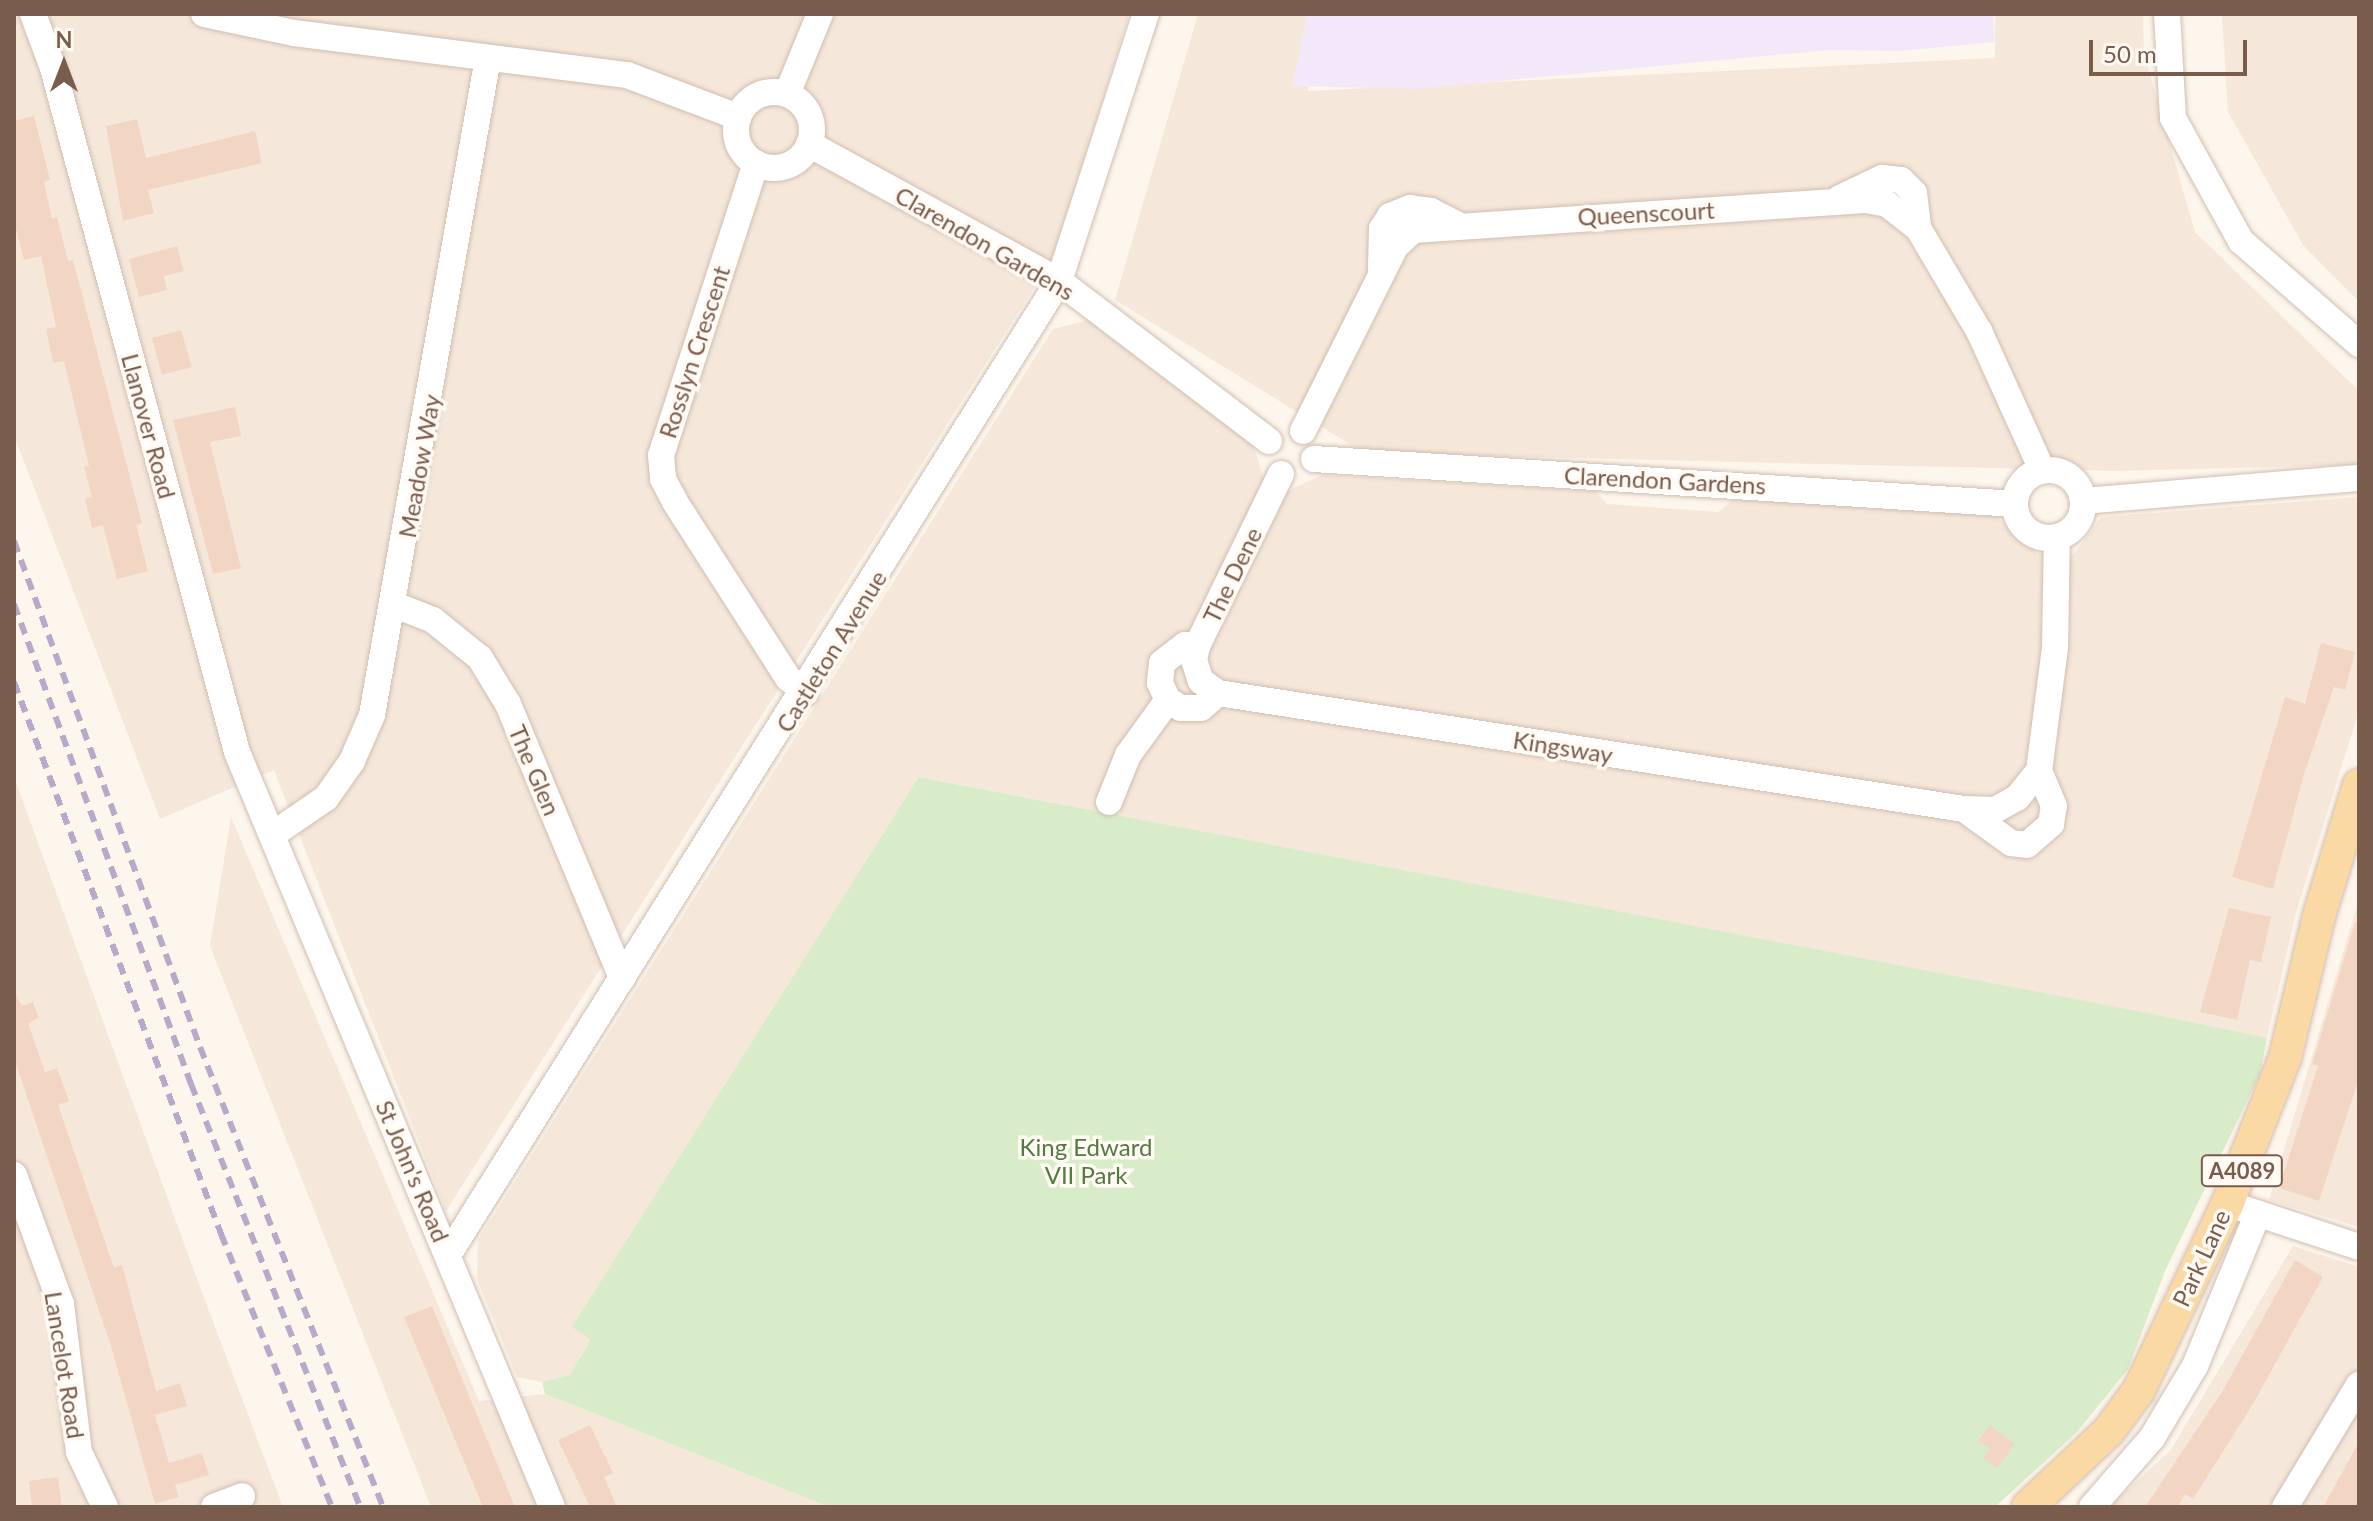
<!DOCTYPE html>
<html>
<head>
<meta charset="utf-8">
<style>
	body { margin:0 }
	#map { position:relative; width:2373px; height:1521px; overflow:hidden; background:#fdf6ec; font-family:Lato,sans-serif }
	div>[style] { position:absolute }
	.residential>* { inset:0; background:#f5e8da }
	.education>* { inset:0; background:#f3e8fa }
	.green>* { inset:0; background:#d8ecc9 }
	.building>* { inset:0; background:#f3d5c3 }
	.roads { filter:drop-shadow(0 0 2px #d1beb0) drop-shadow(0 0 2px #d1beb0) }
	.minor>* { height:26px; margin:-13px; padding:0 13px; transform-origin:13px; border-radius:13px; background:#fff }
	.minor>.ring { margin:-13px; padding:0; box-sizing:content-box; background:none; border:26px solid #fff; border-radius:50% }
	.major>* { height:32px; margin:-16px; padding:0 16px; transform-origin:16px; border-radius:16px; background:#fbd9a5 }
	.rail>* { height:6px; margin-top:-3px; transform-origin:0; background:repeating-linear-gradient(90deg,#b9a8c9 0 12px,transparent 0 20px) }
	span { translate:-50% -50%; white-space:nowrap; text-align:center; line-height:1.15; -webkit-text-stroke:7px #fffaf3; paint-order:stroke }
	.shield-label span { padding:2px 6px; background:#fffaf3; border:2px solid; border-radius:6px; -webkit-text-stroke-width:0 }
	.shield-label { font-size:22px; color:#7a5c4d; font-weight:700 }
	.street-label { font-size:24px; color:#7a5c4d }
	.park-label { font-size:24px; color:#537a41 }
	.frame { position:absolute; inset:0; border:16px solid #7a5c4d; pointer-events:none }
	.north { position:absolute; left:24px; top:24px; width:80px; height:80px; -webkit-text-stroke:6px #fffaf3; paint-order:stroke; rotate:0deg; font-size:22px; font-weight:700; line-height:32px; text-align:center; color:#7a5c4d }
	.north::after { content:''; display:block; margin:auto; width:28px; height:36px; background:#7a5c4d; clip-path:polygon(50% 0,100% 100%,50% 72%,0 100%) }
	.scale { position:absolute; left:2089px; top:40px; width:158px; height:36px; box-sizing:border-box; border:4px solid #7a5c4d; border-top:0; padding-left:10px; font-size:24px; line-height:28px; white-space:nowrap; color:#7a5c4d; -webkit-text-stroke:6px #fffaf3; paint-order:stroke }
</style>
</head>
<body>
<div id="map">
	<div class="residential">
		<i style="clip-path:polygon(14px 14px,1129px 14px,1055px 255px,446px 1211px,274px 770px,160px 819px,14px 435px)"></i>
		<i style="clip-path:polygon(1198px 14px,1324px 14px,1308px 91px,1995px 58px,1995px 14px,2143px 14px,2144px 53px,2195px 232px,2359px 391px,2359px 465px,2115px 471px,1364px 453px,1115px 300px)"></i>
		<i style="clip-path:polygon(2222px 14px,2359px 14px,2359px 302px,2303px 245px,2228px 112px)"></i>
		<i style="clip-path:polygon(1089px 320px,1253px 444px,1263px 476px,1289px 490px,1322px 475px,1595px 491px,1607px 504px,1718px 512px,1734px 499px,1995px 515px,2038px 554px,2073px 555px,2101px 517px,2359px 497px,2359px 711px,2297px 909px,2267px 1038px,920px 777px,573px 1327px,592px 1339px,570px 1376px,542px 1382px,517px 1377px,477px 1279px,478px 1240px,1053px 329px)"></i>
		<i style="clip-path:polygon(14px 777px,200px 1287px,283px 1507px,14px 1507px)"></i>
		<i style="clip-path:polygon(231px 817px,479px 1401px,545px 1394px,830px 1507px,431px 1507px,210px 946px)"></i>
		<i style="clip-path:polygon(2359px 899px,2359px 1227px,2269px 1200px)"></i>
		<i style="clip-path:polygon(2293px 1246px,2359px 1267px,2359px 1507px,2108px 1507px,2170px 1451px)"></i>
	</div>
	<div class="education">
		<i style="clip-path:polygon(1308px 14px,1993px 14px,1995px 42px,1899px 51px,1829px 50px,1415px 89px,1292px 86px)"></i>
	</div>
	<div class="green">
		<i style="clip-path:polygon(919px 777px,2142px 1012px,2267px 1038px,2260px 1074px,2165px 1271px,2128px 1369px,2077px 1432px,1995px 1507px,830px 1507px,545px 1394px,542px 1382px,570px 1375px,591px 1340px,572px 1327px)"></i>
	</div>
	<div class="building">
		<i style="clip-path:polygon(34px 116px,50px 180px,44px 182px,52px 219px,57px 217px,68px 261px,73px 260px,142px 523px,136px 525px,148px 571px,117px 579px,103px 525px,92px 528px,85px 499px,92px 497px,84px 467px,89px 466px,64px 361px,53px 363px,46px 329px,56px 327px,41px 256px,24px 260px,14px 221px,14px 121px)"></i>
		<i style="clip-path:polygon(137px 119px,146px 158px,255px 131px,262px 163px,148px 190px,154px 213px,123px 221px,106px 126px)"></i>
		<i style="clip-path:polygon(177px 246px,184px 271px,164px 276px,167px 290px,139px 297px,129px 259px)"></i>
		<i style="clip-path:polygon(181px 330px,192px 367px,162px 375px,152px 338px)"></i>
		<i style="clip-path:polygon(235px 407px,241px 436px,210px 442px,241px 568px,213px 574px,173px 420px)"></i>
		<i style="clip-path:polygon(2321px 643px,2355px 652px,2345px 690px,2334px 687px,2304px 774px,2273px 889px,2232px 877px,2285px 697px,2305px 704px)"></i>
		<i style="clip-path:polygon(2229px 908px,2271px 917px,2261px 962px,2250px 960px,2237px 1020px,2200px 1012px)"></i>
		<i style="clip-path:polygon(2355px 922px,2359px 923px,2359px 1078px,2319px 1201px,2279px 1188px,2318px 1066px,2312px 1064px)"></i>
		<i style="clip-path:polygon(14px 991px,22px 1006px,33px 1002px,39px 1018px,28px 1023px,45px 1072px,57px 1068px,69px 1101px,58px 1105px,114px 1268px,122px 1265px,156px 1391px,180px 1383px,187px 1406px,155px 1415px,169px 1463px,202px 1453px,209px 1475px,175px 1485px,179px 1497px,155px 1504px,111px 1346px,14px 1058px)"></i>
		<i style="clip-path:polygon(2295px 1260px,2323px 1277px,2253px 1404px,2193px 1499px,2185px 1494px,2178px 1507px,2145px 1507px,2222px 1392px)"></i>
		<i style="clip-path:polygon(432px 1306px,474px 1408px,515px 1507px,483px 1507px,438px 1399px,404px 1317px)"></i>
		<i style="clip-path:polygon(590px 1425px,613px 1473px,604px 1477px,617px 1507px,590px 1507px,558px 1440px)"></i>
		<i style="clip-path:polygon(1990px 1425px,2015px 1444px,1997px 1468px,1983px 1458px,1990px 1449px,1978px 1441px)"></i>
		<i style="clip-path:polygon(2359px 1442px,2359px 1507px,2323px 1507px)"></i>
		<i style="clip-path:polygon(58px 1477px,62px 1507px,32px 1507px,29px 1481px)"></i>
	</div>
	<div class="roads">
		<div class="minor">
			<i style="left:33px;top:14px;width:58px;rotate:69.7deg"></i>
			<i style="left:53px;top:68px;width:708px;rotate:74.94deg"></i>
			<i style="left:237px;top:752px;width:818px;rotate:67.35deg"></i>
			<i style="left:204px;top:14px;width:92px;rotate:11.9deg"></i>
			<i style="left:294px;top:33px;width:336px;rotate:7.2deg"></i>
			<i style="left:627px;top:75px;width:119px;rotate:20.7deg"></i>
			<i style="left:2167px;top:14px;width:104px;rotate:86.7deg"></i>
			<i style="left:2173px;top:118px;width:141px;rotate:61.1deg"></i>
			<i style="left:2241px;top:241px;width:157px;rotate:41.1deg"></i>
			<i class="ring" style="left:736px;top:92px;width:50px;height:50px"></i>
			<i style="left:787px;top:94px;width:87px;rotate:-67.6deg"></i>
			<i style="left:809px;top:144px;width:285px;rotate:28.7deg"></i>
			<i style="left:1059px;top:281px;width:264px;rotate:37.3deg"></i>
			<i style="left:756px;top:163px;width:307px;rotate:108deg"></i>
			<i style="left:661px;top:455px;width:24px;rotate:85deg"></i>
			<i style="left:663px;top:479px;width:26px;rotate:62deg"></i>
			<i style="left:675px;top:502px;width:209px;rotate:57.3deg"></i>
			<i style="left:788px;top:678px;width:23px;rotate:41deg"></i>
			<i style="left:1840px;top:198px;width:47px;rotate:-25.5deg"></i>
			<i style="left:1882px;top:178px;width:19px;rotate:6deg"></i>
			<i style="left:1901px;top:180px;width:18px;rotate:45deg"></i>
			<i style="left:1914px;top:193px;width:35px;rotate:83deg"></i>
			<i style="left:1381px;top:269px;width:40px;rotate:-88.6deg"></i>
			<i style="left:1382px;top:229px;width:15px;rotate:-58deg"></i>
			<i style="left:1390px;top:216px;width:22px;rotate:-22deg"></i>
			<i style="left:1410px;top:208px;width:21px;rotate:8deg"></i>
			<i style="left:1431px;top:211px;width:27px;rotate:27deg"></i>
			<i style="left:1303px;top:431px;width:206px;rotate:-63.4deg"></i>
			<i style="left:1395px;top:247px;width:25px;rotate:-43deg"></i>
			<i style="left:1413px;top:230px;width:453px;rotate:-3.8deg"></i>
			<i style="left:1865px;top:200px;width:22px;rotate:10deg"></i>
			<i style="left:1887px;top:204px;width:39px;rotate:38deg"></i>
			<i style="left:1918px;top:228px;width:120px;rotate:59.4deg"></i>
			<i style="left:1979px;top:331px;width:153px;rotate:65.6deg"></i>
			<i style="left:1314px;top:459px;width:702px;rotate:3.67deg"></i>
			<i class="ring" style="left:2015px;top:470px;width:42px;height:42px"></i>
			<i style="left:1281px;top:474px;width:191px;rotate:116deg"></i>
			<i style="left:1197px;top:646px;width:14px;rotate:102deg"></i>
			<i style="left:1194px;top:660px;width:22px;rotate:72deg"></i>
			<i style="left:1201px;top:681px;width:21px;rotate:35deg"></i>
			<i style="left:1218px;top:693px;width:755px;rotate:8.84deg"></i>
			<i style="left:1964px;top:809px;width:58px;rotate:35.9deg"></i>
			<i style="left:2011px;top:843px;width:16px;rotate:7deg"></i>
			<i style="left:2027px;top:845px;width:32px;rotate:-41deg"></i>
			<i style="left:2051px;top:824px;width:18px;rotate:-81deg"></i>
			<i style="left:2054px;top:806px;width:38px;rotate:-113deg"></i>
			<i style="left:2039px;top:771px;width:124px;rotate:-82.6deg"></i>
			<i style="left:2055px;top:648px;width:111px;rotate:-89deg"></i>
			<i style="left:2083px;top:501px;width:277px;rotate:-4.8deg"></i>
			<i style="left:395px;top:605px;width:41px;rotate:21.5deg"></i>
			<i style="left:433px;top:620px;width:60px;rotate:39deg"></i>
			<i style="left:480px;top:658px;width:54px;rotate:58.7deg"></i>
			<i style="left:508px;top:704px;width:297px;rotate:67.4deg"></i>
			<i style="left:1197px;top:646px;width:12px;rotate:-175deg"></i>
			<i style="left:1185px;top:645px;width:29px;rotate:142deg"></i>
			<i style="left:1162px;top:663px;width:20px;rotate:96deg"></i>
			<i style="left:1160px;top:683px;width:19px;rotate:65deg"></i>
			<i style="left:1168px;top:700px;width:15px;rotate:32deg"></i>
			<i style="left:1181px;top:708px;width:20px"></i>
			<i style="left:1201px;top:708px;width:23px;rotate:-41deg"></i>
			<i style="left:1109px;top:802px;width:51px;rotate:-68deg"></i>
			<i style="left:1128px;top:755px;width:68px;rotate:-54deg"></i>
			<i style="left:1964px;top:809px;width:31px;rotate:2deg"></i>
			<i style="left:1995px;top:810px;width:25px;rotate:-29deg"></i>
			<i style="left:2017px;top:798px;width:35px;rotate:-51deg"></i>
			<i style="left:272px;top:835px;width:65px;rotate:-34.4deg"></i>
			<i style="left:326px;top:798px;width:45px;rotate:-54.9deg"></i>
			<i style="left:352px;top:761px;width:50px;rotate:-66.5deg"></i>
			<i style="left:372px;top:715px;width:667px;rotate:-79.99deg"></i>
			<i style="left:14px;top:1175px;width:137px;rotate:70deg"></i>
			<i style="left:61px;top:1304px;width:149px;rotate:83.1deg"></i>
			<i style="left:79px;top:1452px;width:61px;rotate:64.7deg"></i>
			<i style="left:2241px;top:1208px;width:124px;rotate:18.3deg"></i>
			<i style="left:448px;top:1255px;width:1150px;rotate:-57.9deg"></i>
			<i style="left:1059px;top:281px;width:281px;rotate:-72deg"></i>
			<i style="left:214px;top:1507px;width:30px;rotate:-21deg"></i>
			<i style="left:2092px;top:1507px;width:91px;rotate:-49deg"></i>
			<i style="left:2152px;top:1438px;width:84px;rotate:-59.2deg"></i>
			<i style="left:2195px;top:1366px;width:165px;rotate:-67.6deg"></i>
			<i style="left:2285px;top:1507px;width:143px;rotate:-58.8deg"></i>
		</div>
		<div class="major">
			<i style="left:2028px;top:1507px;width:110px;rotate:-43.2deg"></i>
			<i style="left:2108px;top:1432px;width:52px;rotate:-53.6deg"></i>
			<i style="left:2139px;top:1390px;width:205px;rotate:-64.6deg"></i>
			<i style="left:2227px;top:1205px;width:158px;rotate:-68.5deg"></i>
			<i style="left:2285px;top:1058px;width:146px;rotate:-76.5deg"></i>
			<i style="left:2319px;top:916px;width:137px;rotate:-73deg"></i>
		</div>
	</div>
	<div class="rail">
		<i style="left:14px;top:541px;width:539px;rotate:69.82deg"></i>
		<i style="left:200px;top:1047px;width:495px;rotate:68.3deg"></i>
		<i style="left:14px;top:604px;width:512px;rotate:69.76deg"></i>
		<i style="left:191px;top:1084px;width:456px;rotate:68.2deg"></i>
		<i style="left:14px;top:682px;width:590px;rotate:69.44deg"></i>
		<i style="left:221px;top:1234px;width:295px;rotate:67.9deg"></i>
	</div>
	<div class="shield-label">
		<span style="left:2242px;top:1171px">A4089</span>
	</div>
	<div class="street-label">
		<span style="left:1646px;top:213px;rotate:-3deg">Queenscourt</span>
		<span style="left:985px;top:243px;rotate:30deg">Clarendon Gardens</span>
		<span style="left:694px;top:352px;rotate:-72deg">Rosslyn Crescent</span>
		<span style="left:149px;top:426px;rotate:75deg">Llanover Road</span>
		<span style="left:419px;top:466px;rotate:-80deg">Meadow Way</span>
		<span style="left:1665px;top:480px;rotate:3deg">Clarendon Gardens</span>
		<span style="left:1232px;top:575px;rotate:-64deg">The Dene</span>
		<span style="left:831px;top:651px;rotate:-58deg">Castleton Avenue</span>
		<span style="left:1563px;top:747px;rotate:9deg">Kingsway</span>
		<span style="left:535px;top:770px;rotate:67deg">The Glen</span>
		<span style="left:413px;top:1171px;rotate:67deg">St John's Road</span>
		<span style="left:2201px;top:1258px;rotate:-65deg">Park Lane</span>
		<span style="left:65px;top:1365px;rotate:81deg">Lancelot Road</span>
	</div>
	<div class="park-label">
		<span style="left:1086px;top:1161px">King Edward<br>VII Park</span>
	</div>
	<div class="frame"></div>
	<div class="north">N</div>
	<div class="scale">50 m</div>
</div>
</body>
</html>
